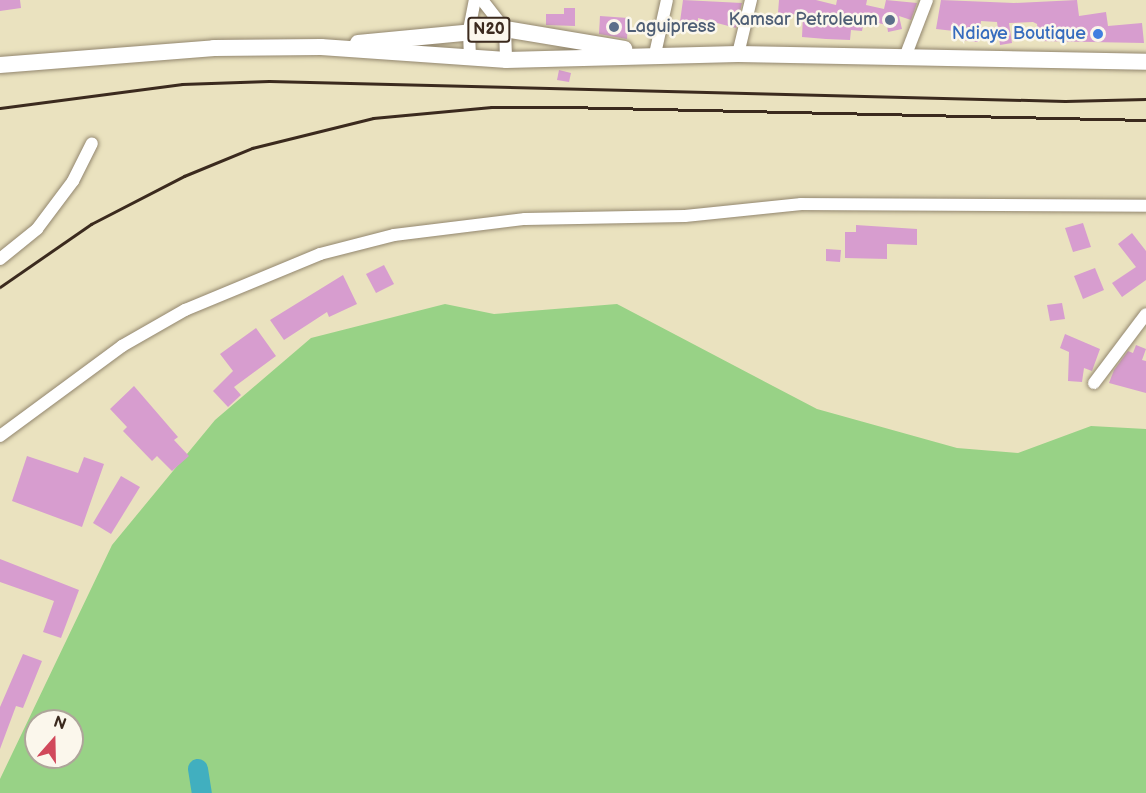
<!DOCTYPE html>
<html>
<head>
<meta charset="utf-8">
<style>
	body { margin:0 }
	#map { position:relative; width:1146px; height:793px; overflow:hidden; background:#eae2bf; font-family:"Balsamiq Sans",sans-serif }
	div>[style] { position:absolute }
	.green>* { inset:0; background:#98d286 }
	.river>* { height:20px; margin:-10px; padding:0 10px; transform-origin:10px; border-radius:10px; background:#41afbf }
	.building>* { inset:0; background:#d79dcf }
	.roads { filter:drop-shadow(0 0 2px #92866e) drop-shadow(0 0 2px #92866e) }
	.minor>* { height:12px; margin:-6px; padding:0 6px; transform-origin:6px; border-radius:6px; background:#fff }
	.major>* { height:16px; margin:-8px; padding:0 8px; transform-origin:8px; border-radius:8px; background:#fff }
	.rail>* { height:3px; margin:-1.5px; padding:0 1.5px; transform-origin:1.5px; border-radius:1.5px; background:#3b2a1e }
	.dots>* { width:16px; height:16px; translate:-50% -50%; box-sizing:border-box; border:3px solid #fbf7ec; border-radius:50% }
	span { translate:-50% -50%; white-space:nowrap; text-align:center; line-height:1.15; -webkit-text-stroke:5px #fbf7ec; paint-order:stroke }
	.shield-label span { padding:2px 4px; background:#fbf7ec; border:2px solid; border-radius:4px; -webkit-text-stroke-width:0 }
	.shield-label { font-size:16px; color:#3b2a1e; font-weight:700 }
	.service-label { font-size:18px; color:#4e5e75 }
	.right { translate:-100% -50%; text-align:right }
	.left { translate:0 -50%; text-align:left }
	.shop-label { font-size:18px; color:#366cbe }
	.north { position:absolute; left:24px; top:709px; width:60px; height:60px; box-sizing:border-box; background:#fbf7ec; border:2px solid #aea59a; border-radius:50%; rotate:20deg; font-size:16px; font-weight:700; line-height:24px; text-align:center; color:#3b2a1e }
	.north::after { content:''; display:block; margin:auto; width:21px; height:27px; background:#d1495b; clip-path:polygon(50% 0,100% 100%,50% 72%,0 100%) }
</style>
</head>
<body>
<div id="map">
	<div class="green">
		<i style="clip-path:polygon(evenodd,445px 304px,494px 314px,617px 304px,817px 409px,957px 448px,1018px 453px,1091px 426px,1146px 429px,1146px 793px,0 793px,0 779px,112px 545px,215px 420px,311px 338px,445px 304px,36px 721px,72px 721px,72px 757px,36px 757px,36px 721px)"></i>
	</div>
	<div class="river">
		<i style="left:198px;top:769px;width:24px;rotate:81deg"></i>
	</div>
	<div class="building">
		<i style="clip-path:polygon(0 0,20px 0,21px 8px,0 11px)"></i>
		<i style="clip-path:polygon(683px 0,742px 3px,736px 28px,698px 18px,698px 30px,679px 29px)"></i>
		<i style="clip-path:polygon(779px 0,816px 0,836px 5px,837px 0,867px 0,866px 5px,884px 9px,886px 0,917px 3px,911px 20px,899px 16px,902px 29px,888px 32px,887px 25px,864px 20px,862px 31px,851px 30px,850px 40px,826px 39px,802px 37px,803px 15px,778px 13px)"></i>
		<i style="clip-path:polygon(941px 0,1014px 3px,1077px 0,1079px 16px,1106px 12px,1108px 26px,1142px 23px,1144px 43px,1039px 41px,1037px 24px,1033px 22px,1009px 23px,1012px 43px,1000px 45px,997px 22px,981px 21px,978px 42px,962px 40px,963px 32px,936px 29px)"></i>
		<i style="clip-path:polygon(564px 8px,575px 8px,575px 26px,546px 25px,546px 14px,564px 14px)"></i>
		<i style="clip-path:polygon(600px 16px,628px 18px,627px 39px,599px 34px)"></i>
		<i style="clip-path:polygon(559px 70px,571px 73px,569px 82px,557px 80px)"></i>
		<i style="clip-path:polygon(1083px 223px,1091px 247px,1073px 252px,1065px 228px)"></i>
		<i style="clip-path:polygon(856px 225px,917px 229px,917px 245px,887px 244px,887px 259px,845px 258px,845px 232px,856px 232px)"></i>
		<i style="clip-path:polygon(1132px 233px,1146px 251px,1146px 280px,1122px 297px,1112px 283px,1136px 267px,1118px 244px)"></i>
		<i style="clip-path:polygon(826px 249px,841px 250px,840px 262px,826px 261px)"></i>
		<i style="clip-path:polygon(384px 265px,394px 284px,376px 293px,366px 274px)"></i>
		<i style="clip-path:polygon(1095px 268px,1104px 290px,1083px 299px,1074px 276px)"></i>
		<i style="clip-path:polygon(343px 275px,357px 304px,329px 317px,327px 312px,284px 340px,270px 320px)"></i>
		<i style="clip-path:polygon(1062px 303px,1065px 319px,1050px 321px,1047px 305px)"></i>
		<i style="clip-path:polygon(256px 328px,276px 356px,234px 387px,241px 395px,228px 407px,213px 391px,233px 371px,220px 354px)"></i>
		<i style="clip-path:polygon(1065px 334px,1100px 349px,1092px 371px,1084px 368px,1082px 382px,1068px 381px,1069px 352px,1060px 348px)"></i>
		<i style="clip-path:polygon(1136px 345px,1146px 349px,1142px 360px,1146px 361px,1146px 393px,1109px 383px,1114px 370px,1128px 351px,1133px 353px)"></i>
		<i style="clip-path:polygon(134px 386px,178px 437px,174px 440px,189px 456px,172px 471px,157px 456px,152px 461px,123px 431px,127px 427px,110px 409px)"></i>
		<i style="clip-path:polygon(27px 456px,78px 473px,84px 457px,104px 464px,82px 527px,12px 501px)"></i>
		<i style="clip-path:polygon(121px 476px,140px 487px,111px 534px,93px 523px)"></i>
		<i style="clip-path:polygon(0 559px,79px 590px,61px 638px,43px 632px,54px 601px,0 582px)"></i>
		<i style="clip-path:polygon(23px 654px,42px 661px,23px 708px,16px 706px,0 749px,0 707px)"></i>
	</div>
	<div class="roads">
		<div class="minor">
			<i style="left:482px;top:0;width:37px;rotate:52deg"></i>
			<i style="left:505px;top:29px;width:31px;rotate:88deg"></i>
			<i style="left:655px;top:54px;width:55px;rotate:-77.5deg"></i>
			<i style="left:738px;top:54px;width:56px;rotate:-76.5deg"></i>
			<i style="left:905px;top:57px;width:61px;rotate:-68.9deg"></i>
			<i style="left:470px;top:59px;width:29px;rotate:-92deg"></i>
			<i style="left:469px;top:30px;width:31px;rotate:-79deg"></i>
			<i style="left:0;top:259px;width:48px;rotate:-39deg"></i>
			<i style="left:37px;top:229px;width:60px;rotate:-53.1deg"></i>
			<i style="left:73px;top:181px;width:42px;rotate:-63.4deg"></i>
			<i style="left:1094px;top:383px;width:86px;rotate:-53deg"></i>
			<i style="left:0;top:436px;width:152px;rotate:-36.4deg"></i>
			<i style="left:122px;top:346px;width:73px;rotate:-29.7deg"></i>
			<i style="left:185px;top:310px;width:146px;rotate:-22.5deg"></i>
			<i style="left:320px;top:254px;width:76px;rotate:-14.4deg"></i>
			<i style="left:394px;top:235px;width:132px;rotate:-7deg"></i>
			<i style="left:525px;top:219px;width:160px;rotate:-1.1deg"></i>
			<i style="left:685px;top:216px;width:117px;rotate:-5.9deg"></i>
			<i style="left:801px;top:204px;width:345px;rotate:0.3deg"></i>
		</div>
		<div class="major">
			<i style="left:358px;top:43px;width:148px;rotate:-5.4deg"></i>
			<i style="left:505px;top:29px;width:121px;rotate:9.5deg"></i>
			<i style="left:0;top:65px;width:215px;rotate:-4.5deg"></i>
			<i style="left:214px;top:48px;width:107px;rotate:-0.5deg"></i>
			<i style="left:321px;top:47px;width:185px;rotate:4deg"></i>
			<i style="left:506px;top:60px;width:232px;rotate:-1.5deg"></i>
			<i style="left:738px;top:54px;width:408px;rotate:1.1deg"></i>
		</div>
	</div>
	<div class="rail">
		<i style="left:0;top:108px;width:184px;rotate:-7.5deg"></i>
		<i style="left:182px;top:84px;width:87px;rotate:-2deg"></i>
		<i style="left:269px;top:81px;width:796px;rotate:1.44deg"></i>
		<i style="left:1065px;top:101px;width:81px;rotate:-1.4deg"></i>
		<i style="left:0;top:287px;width:111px;rotate:-34.7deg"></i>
		<i style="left:91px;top:224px;width:105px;rotate:-27.3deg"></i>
		<i style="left:184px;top:176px;width:74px;rotate:-22.4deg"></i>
		<i style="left:252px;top:148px;width:125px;rotate:-13.9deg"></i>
		<i style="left:373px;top:118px;width:119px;rotate:-5.3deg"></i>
		<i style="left:491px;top:107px;width:74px"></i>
		<i style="left:565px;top:107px;width:581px;rotate:1.28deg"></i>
	</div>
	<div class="dots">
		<i style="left:890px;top:20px;background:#5c6f8a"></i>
		<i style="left:614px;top:27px;background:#5c6f8a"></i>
		<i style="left:1098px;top:34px;background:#3f7fe0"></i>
	</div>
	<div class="shield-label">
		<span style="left:489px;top:30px">N20</span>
	</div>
	<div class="service-label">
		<span class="right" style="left:878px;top:20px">Kamsar Petroleum</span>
		<span class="left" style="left:626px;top:27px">Laguipress</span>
	</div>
	<div class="shop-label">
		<span class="right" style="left:1086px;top:34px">Ndiaye Boutique</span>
	</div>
	<div class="north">N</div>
</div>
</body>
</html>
